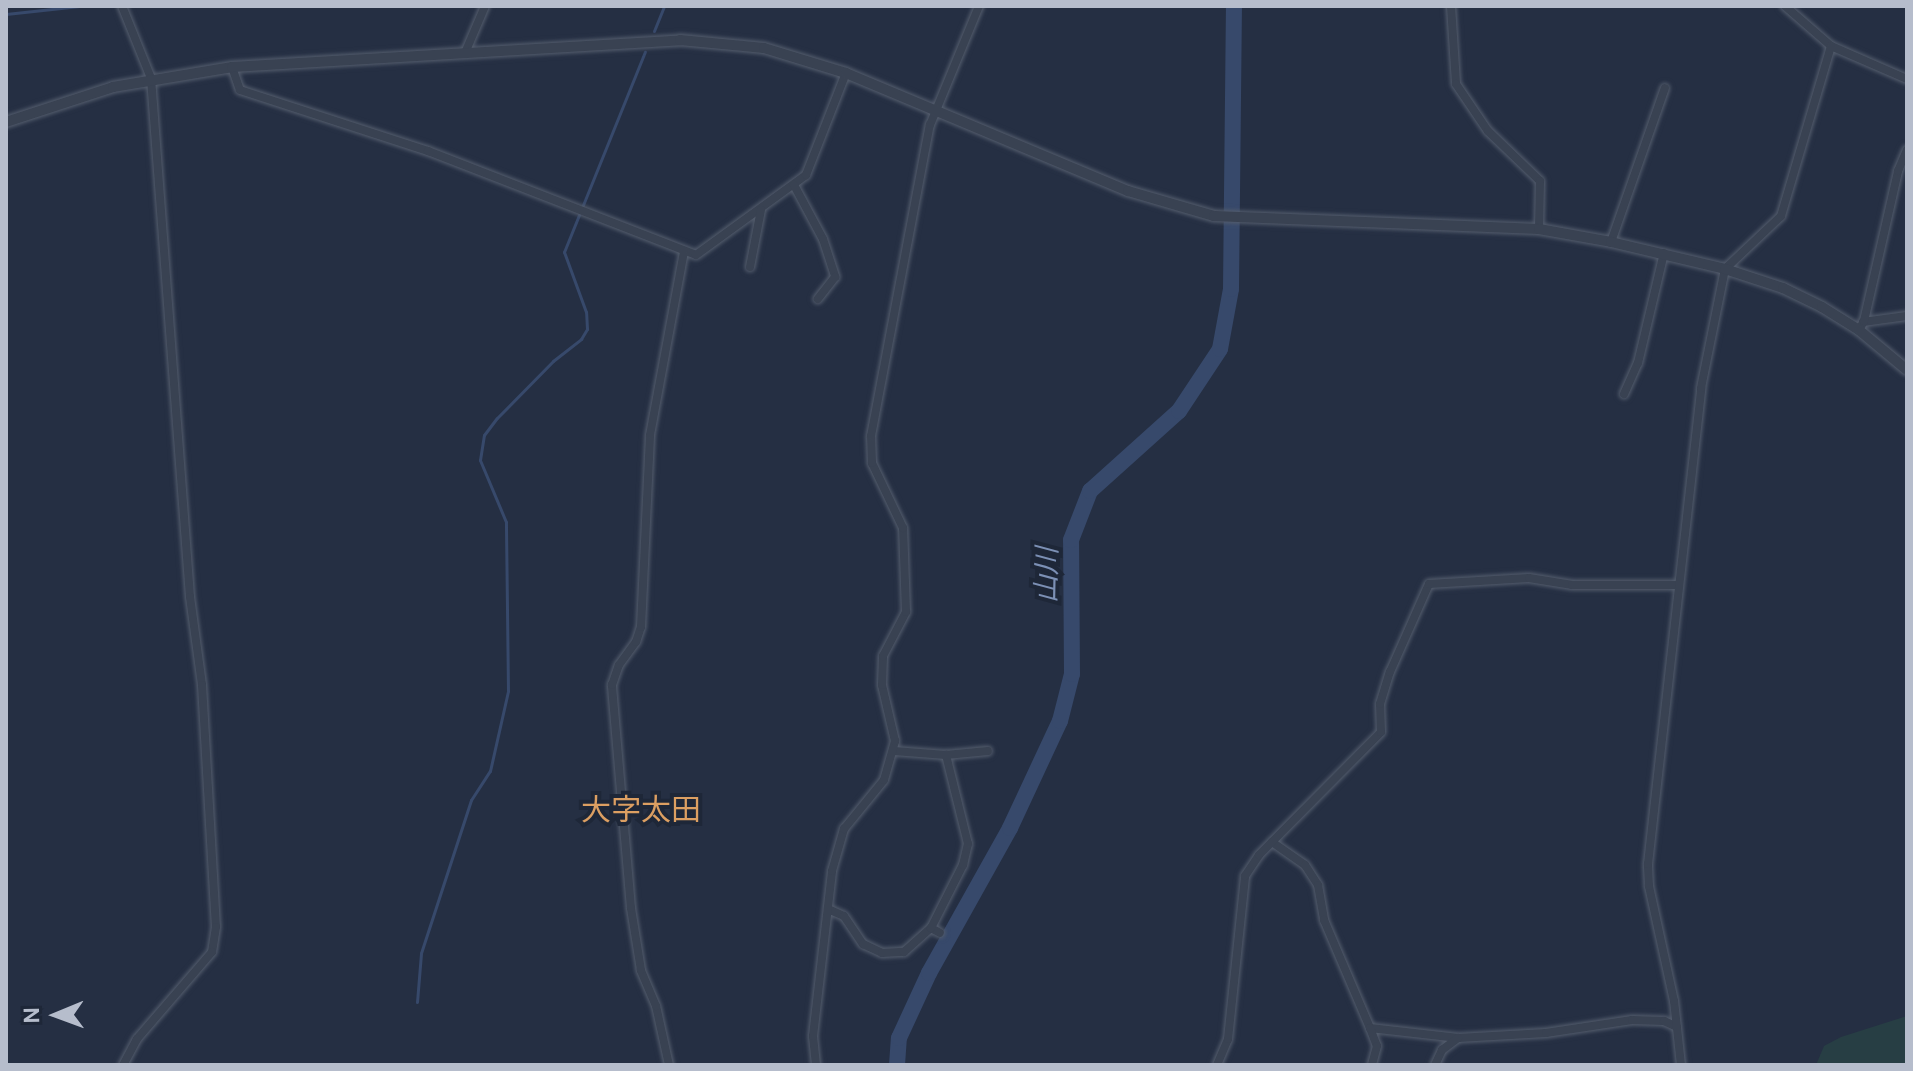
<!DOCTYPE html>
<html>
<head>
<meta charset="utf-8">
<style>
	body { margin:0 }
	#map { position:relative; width:1913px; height:1071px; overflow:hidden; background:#252f43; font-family:"DM Sans","Noto Sans JP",sans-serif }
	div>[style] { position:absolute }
	.green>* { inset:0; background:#273e44 }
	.stream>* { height:3px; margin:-1.5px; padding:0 1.5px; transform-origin:1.5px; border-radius:1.5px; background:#37496b }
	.river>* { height:16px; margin:-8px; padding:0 8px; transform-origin:8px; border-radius:8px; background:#37496b }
	.roads { filter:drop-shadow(0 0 2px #545d6d) drop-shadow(0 0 2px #545d6d) }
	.minor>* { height:8px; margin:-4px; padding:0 4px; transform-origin:4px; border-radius:4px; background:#394252 }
	.tertiary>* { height:10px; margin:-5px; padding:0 5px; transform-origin:5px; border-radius:5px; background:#394252 }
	span { translate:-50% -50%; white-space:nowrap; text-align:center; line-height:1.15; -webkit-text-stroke:8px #1e2738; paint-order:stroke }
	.water-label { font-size:28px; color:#7c90b5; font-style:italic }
	.quarter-label { font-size:30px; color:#dc9f62 }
	.frame { position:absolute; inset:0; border:8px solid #b6bdcc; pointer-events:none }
	.north { position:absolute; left:16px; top:975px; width:80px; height:80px; -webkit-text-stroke:6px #1e2738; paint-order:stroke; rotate:269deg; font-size:22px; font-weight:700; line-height:32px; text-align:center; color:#b6bdcc }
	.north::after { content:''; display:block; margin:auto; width:28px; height:36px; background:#b6bdcc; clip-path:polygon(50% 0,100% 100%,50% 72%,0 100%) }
</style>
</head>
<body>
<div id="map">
	<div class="green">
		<i style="clip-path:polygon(1907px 1016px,1907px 1065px,1816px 1065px,1824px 1046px,1841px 1037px)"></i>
	</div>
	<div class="stream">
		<i style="left:6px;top:14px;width:74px;rotate:-6.2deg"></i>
		<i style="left:654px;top:31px;width:27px;rotate:-68deg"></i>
		<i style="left:417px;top:1002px;width:49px;rotate:-85.3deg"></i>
		<i style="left:421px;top:953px;width:161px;rotate:-71.9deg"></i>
		<i style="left:471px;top:800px;width:35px;rotate:-57deg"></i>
		<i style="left:490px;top:771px;width:82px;rotate:-77.3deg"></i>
		<i style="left:508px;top:691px;width:169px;rotate:-90.7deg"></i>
		<i style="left:506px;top:522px;width:67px;rotate:-112.8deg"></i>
		<i style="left:480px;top:460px;width:25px;rotate:-81deg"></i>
		<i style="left:484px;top:435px;width:21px;rotate:-53deg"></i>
		<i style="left:497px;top:418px;width:80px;rotate:-45.5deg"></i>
		<i style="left:553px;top:361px;width:36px;rotate:-38deg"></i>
		<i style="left:581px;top:339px;width:12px;rotate:-59deg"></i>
		<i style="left:587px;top:329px;width:17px;rotate:-93deg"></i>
		<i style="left:586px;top:312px;width:64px;rotate:-110.1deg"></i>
		<i style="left:564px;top:252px;width:216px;rotate:-68deg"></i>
	</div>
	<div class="river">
		<i style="left:897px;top:1065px;width:27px;rotate:-86deg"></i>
		<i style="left:899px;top:1038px;width:72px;rotate:-65.2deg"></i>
		<i style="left:929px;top:973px;width:166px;rotate:-60.8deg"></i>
		<i style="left:1010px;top:828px;width:118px;rotate:-65deg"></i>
		<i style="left:1060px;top:721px;width:49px;rotate:-75.7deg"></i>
		<i style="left:1072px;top:674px;width:134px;rotate:-90.4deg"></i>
		<i style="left:1071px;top:540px;width:53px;rotate:-68.8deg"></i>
		<i style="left:1090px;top:491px;width:120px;rotate:-42deg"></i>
		<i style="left:1179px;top:411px;width:74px;rotate:-56.5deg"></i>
		<i style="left:1220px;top:349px;width:61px;rotate:-79.6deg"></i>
		<i style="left:1231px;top:289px;width:283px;rotate:-89.4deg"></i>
	</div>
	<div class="roads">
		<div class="minor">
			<i style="left:122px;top:6px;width:78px;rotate:68.1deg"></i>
			<i style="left:151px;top:78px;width:520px;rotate:85.7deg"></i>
			<i style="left:190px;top:597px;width:89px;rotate:82.2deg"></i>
			<i style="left:202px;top:685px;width:242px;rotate:86.7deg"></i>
			<i style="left:216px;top:927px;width:25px;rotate:99deg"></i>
			<i style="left:212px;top:952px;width:115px;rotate:130.8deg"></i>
			<i style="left:137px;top:1039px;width:30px;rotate:118deg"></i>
			<i style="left:1451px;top:6px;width:78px;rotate:86.3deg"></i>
			<i style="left:1456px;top:84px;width:57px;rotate:55.8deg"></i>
			<i style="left:1488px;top:131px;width:72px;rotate:43.9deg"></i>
			<i style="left:1540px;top:181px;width:48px;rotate:91.2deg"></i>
			<i style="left:1785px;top:6px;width:61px;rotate:41deg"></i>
			<i style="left:1831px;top:46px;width:83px;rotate:23.5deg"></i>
			<i style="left:465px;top:53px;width:51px;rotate:-66.9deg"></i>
			<i style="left:232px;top:67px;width:24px;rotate:71deg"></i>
			<i style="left:240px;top:90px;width:198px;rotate:18deg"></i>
			<i style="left:428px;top:151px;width:287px;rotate:21.2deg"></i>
			<i style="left:696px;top:255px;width:136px;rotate:-36deg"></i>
			<i style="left:806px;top:175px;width:110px;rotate:-68.6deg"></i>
			<i style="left:794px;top:185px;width:61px;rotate:61.8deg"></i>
			<i style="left:823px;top:239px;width:40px;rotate:72deg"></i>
			<i style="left:835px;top:277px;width:28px;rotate:128deg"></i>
			<i style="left:1611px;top:242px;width:163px;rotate:-70.7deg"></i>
			<i style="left:750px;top:267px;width:58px;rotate:-79.1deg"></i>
			<i style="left:1863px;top:322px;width:44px;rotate:-7.8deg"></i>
			<i style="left:1859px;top:330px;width:10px;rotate:-61deg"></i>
			<i style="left:1864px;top:321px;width:154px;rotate:-77.2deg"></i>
			<i style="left:1898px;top:171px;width:23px;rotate:-67deg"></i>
			<i style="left:1624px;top:394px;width:34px;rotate:-66deg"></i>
			<i style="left:1638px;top:363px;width:113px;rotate:-76.7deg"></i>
			<i style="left:894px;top:751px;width:52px;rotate:4.4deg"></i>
			<i style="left:946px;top:755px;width:42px;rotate:-5.4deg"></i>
			<i style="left:1272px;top:842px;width:40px;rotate:34.9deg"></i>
			<i style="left:1305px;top:865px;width:24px;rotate:57deg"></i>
			<i style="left:1318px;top:885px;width:36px;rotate:80deg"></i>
			<i style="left:1324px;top:920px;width:117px;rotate:66.9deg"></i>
			<i style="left:1370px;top:1028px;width:89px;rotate:6.5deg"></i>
			<i style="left:1458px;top:1038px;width:88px;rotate:-3.3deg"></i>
			<i style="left:1546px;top:1033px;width:87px;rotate:-8.6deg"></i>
			<i style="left:1632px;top:1020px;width:32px;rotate:2deg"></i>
			<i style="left:1664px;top:1021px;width:14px;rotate:25deg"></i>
			<i style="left:828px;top:909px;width:17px;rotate:24deg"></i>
			<i style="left:844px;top:916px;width:34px;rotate:56deg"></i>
			<i style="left:863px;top:944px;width:21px;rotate:25deg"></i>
			<i style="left:882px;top:953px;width:22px;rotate:-3deg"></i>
			<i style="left:904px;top:952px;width:36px;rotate:-42deg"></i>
			<i style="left:931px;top:928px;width:10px;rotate:29deg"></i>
			<i style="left:931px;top:928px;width:71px;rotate:-63.1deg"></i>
			<i style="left:963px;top:865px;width:22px;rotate:-77deg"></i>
			<i style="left:968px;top:844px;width:92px;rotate:-103.9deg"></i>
			<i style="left:1370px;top:1028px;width:19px;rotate:69deg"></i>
			<i style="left:1377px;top:1046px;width:20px;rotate:105deg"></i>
			<i style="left:669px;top:1065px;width:60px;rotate:-102.4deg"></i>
			<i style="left:656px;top:1006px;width:39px;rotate:-113deg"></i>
			<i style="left:641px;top:970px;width:63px;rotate:-99.2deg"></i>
			<i style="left:631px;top:908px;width:224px;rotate:-94.9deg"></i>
			<i style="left:612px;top:685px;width:21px;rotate:-71deg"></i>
			<i style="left:619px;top:665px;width:29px;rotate:-54deg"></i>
			<i style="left:636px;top:642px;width:16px;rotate:-72deg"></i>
			<i style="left:641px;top:627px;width:192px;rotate:-87.3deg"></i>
			<i style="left:650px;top:435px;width:186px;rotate:-79.5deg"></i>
			<i style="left:816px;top:1065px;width:29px;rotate:-96deg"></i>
			<i style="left:813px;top:1036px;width:166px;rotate:-83.4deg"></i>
			<i style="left:832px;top:871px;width:44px;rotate:-74.1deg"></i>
			<i style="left:844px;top:829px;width:63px;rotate:-50.8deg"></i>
			<i style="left:884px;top:780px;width:41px;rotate:-74.2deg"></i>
			<i style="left:895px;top:741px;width:57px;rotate:-103.1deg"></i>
			<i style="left:882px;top:685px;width:29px;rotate:-88deg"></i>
			<i style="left:883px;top:656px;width:50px;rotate:-62.4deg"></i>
			<i style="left:906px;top:612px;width:84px;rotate:-92deg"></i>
			<i style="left:903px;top:528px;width:72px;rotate:-115.5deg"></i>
			<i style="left:872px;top:463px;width:27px;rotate:-92deg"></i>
			<i style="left:871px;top:436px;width:317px;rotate:-79.3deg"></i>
			<i style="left:930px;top:125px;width:129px;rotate:-67.6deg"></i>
			<i style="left:1217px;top:1065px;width:28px;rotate:-67deg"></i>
			<i style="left:1228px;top:1039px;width:164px;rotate:-84deg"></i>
			<i style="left:1245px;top:876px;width:25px;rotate:-56deg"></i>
			<i style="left:1259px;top:855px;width:173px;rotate:-45.2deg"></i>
			<i style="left:1381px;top:732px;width:28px;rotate:-92deg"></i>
			<i style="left:1380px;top:704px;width:34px;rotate:-73deg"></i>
			<i style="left:1390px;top:672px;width:96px;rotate:-66.1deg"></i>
			<i style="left:1429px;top:584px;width:100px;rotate:-3.4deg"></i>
			<i style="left:1529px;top:578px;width:44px;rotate:9.2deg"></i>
			<i style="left:1572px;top:585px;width:107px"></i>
			<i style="left:1435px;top:1065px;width:17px;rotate:-65deg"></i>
			<i style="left:1442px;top:1050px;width:20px;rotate:-37deg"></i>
			<i style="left:1681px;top:1065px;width:64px;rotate:-96.2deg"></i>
			<i style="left:1674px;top:1001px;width:118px;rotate:-102.3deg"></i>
			<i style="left:1649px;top:886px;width:22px;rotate:-93deg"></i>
			<i style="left:1648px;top:864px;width:479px;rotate:-83.6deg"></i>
			<i style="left:1701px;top:388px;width:121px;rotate:-78.6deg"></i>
			<i style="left:1725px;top:269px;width:77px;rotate:-43.4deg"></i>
			<i style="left:1781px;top:216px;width:177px;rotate:-73.6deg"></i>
		</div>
		<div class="tertiary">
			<i style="left:6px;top:122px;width:113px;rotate:-18.1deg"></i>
			<i style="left:113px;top:87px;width:121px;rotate:-9.5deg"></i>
			<i style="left:232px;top:67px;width:449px;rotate:-3.4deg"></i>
			<i style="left:680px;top:40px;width:84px;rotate:5.4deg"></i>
			<i style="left:764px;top:48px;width:86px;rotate:17deg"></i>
			<i style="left:846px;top:73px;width:306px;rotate:22.7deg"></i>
			<i style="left:1128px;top:191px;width:90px;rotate:16.2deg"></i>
			<i style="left:1214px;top:216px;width:325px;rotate:2.3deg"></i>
			<i style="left:1539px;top:229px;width:73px;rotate:10.2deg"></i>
			<i style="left:1611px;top:242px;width:117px;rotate:13.3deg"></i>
			<i style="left:1725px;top:269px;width:61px;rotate:18.1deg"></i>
			<i style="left:1783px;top:288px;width:43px;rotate:26deg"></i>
			<i style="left:1822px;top:307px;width:44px;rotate:31.9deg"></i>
			<i style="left:1859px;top:330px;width:62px;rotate:39.8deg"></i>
		</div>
	</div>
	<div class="water-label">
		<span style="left:1047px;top:575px;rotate:-89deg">山川</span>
	</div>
	<div class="quarter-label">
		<span style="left:641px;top:810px">大字太田</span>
	</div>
	<div class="frame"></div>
	<div class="north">N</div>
</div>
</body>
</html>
